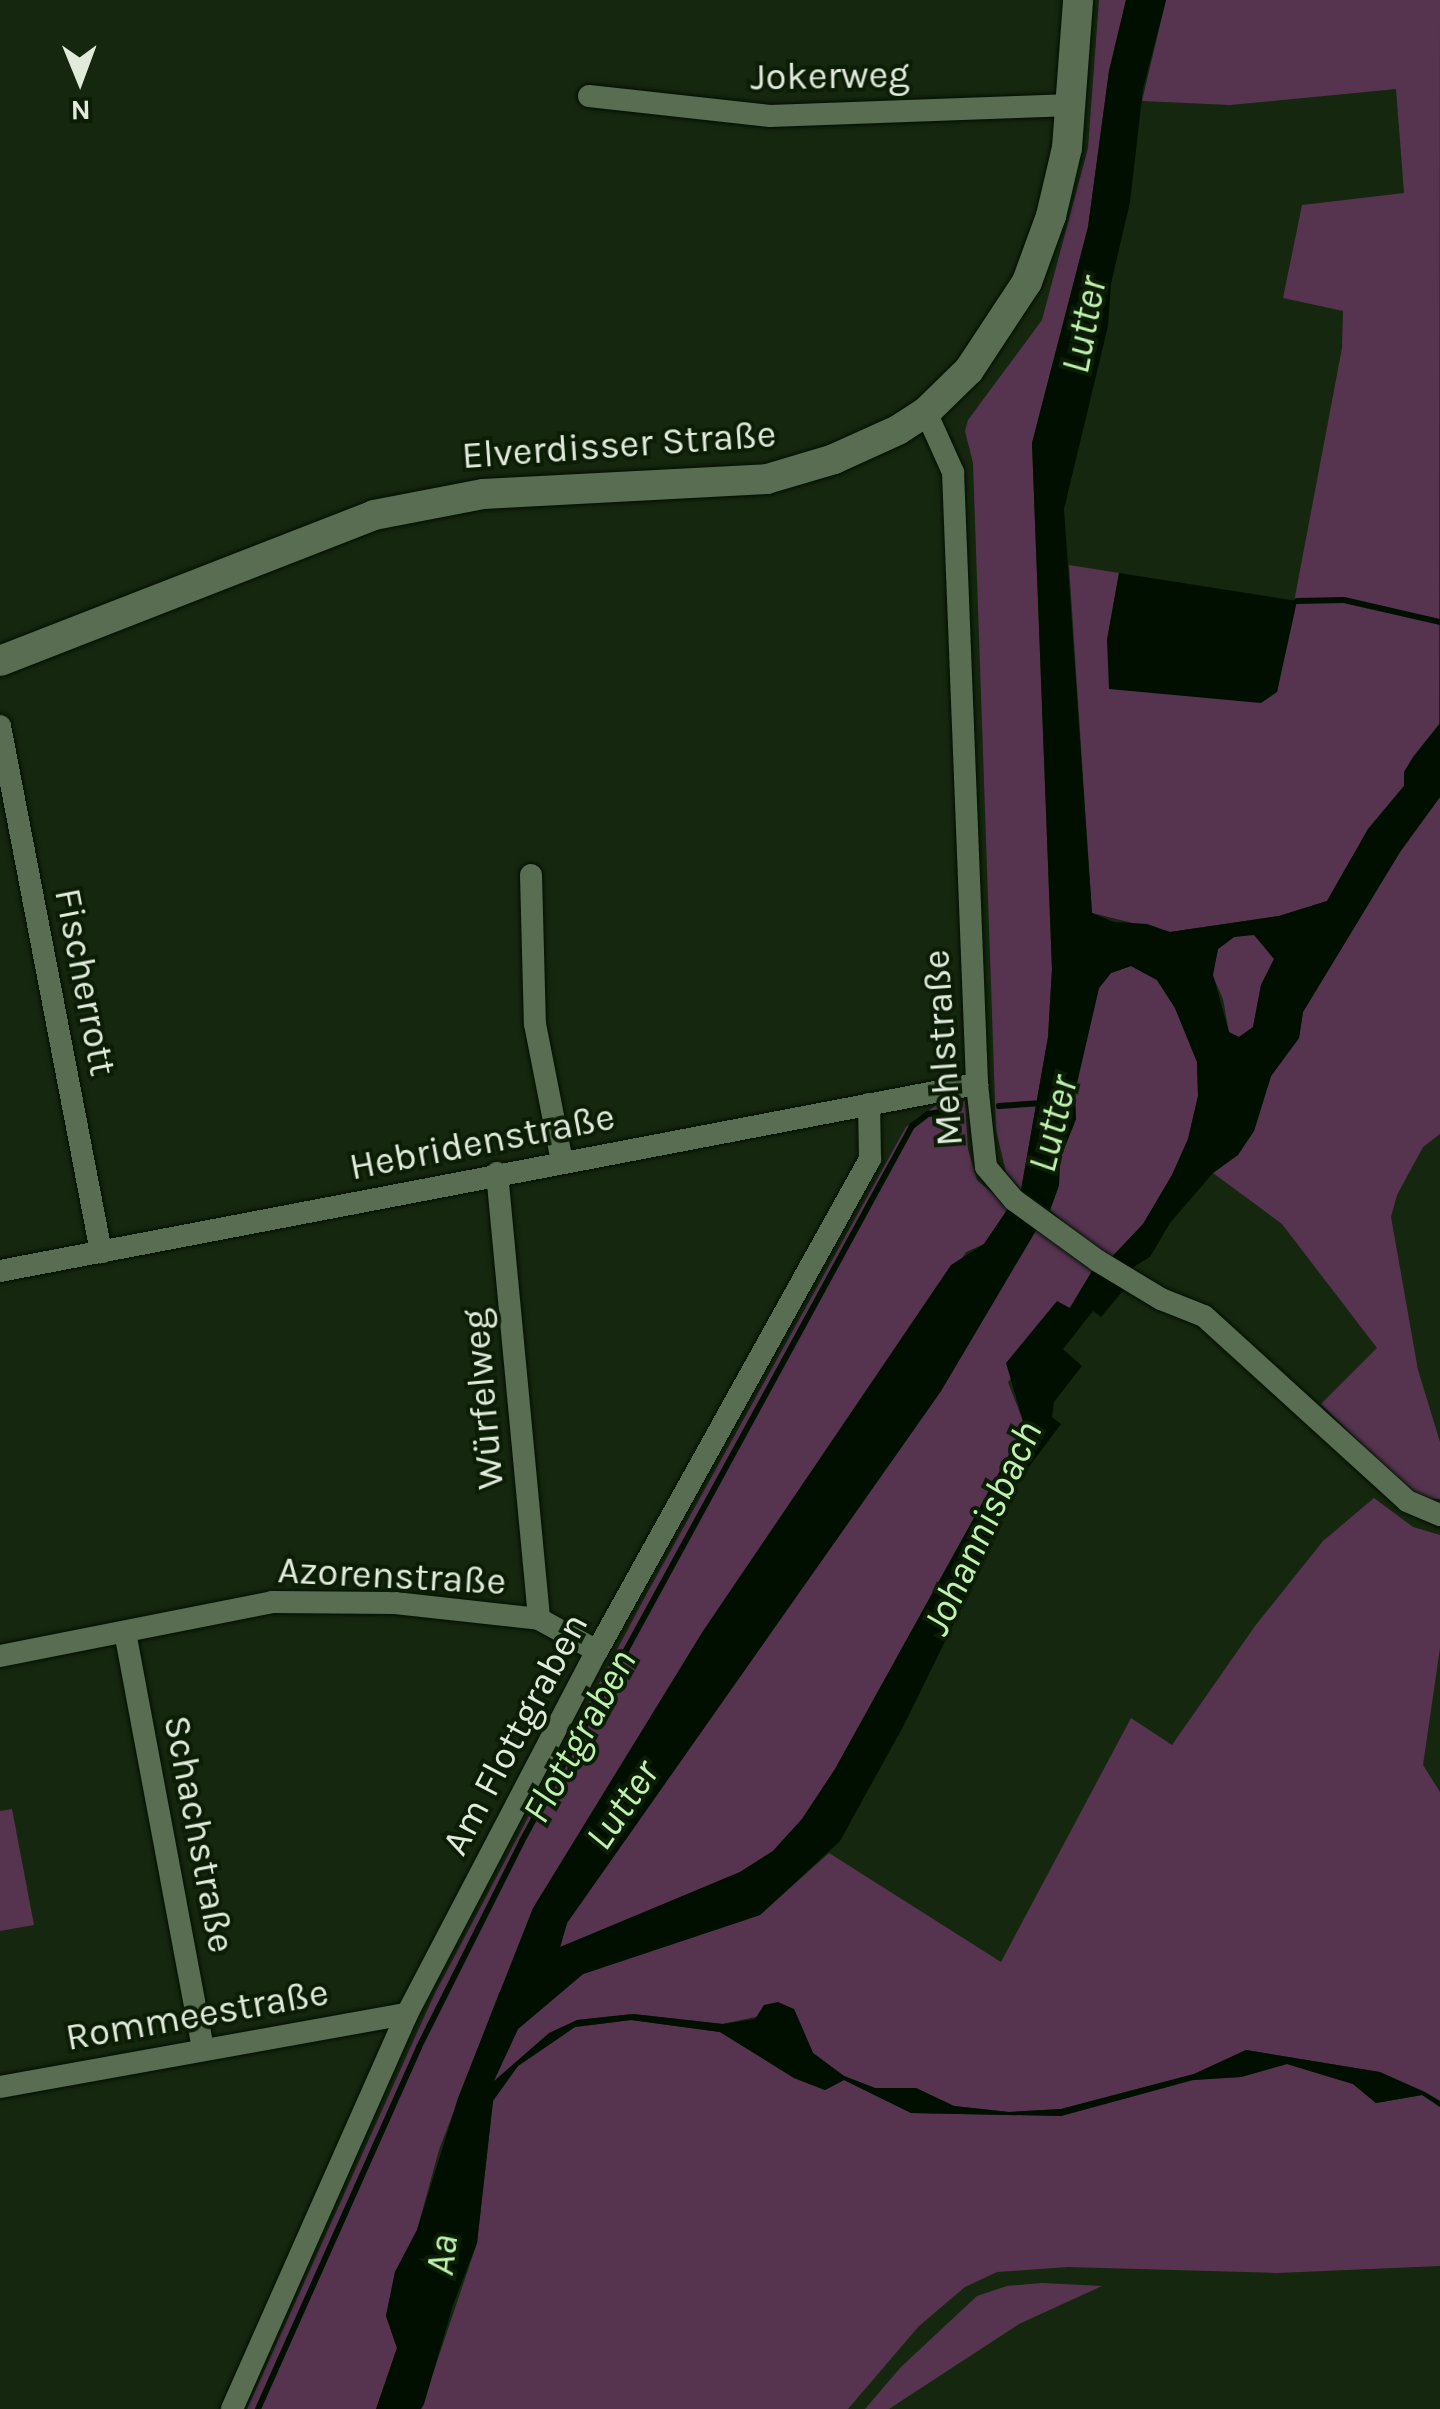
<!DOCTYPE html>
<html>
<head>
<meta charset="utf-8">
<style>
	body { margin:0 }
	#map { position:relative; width:1440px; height:2409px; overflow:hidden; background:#16270f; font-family:Karla,sans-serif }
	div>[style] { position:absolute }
	.green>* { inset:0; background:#563450 }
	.water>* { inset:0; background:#010f00 }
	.stream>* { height:6px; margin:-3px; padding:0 3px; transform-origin:3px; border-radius:3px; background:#010f00 }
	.roads { filter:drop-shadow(0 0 2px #020f00) drop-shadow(0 0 2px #020f00) }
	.street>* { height:22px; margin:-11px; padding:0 11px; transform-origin:11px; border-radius:11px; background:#596d52 }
	.secondary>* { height:30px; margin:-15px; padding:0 15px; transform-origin:15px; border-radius:15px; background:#596d52 }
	span { translate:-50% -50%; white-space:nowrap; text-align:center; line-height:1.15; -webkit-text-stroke:8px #0c1d06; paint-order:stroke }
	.street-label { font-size:38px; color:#e0ebdc }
	.water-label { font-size:40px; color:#c1f1b0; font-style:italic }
	.north { position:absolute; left:30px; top:30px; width:100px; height:100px; -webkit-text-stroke:8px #0c1d06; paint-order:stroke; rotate:179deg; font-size:28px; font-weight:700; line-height:40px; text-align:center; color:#e0ebdc }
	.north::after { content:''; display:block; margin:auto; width:35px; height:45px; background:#e0ebdc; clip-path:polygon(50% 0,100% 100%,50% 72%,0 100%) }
</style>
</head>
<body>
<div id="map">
	<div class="green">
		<i style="clip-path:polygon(1099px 0,1126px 0,1109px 71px,1088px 227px,1032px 443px,1052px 969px,1048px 1037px,1021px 1190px,1006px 1172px,996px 1130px,973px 463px,965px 431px,968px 420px,1042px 320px,1088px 148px)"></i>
		<i style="clip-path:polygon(1166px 0,1440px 0,1439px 726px,1404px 772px,1404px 786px,1368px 829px,1327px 901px,1279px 916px,1170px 932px,1092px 913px,1069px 565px,1119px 573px,1107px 640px,1277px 692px,1342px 348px,1343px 311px,1283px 298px,1302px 205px,1404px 193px,1396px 89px,1230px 105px,1142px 101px)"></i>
		<i style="clip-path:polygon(1440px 797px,1440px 1134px,1423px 1147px,1397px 1195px,1391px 1217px,1418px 1370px,1440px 1442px,1440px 1499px,1426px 1498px,1403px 1485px,1321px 1404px,1377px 1348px,1282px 1224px,1213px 1173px,1237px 1155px,1254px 1131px,1271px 1076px,1299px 1038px,1303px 1012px,1400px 852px)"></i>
		<i style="clip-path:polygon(1254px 934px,1274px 959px,1261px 985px,1253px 1027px,1239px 1037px,1229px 1033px,1223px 999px,1212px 974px,1218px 949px,1234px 937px)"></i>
		<i style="clip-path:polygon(1131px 966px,1157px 980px,1175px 1008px,1197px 1062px,1198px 1096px,1188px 1139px,1172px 1175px,1143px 1224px,1108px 1261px,1050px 1210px,1059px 1186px,1060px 1159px,1076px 1119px,1074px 1092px,1099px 988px,1111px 973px)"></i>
		<i style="clip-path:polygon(965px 1101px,968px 1149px,977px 1180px,1009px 1207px,984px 1244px,966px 1252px,499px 1993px,439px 2150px,417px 2230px,395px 2272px,386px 2316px,397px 2348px,376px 2409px,247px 2409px,435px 1993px,646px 1595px,906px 1127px,935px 1106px)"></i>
		<i style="clip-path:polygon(1038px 1227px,1095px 1266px,1069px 1309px,1008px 1382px,1023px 1421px,1016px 1442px,835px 1769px,802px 1819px,773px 1851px,740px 1872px,560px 1948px,567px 1923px,941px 1391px)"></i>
		<i style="clip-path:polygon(1374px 1498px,1413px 1527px,1440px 1535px,1440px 1648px,1423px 1765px,1440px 1792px,1440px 2101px,1379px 2072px,1246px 2050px,1194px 2074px,1061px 2109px,1009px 2112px,954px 2106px,916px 2088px,875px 2088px,844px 2076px,813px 2053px,794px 2009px,722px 2024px,633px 2014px,577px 2020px,491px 2085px,518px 2029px,583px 1974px,760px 1915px,829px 1853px,1001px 1962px,1131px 1718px,1172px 1745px,1255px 1626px,1323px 1541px)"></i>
		<i style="clip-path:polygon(12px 1809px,34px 1925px,0 1931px,0 1811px)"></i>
		<i style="clip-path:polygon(631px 2020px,720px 2032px,794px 2078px,825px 2090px,844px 2080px,911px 2113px,1061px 2116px,1193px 2080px,1241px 2077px,1287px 2064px,1353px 2084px,1376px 2103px,1423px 2095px,1440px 2107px,1440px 2266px,1277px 2273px,1068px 2267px,997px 2272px,965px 2287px,919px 2326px,848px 2409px,421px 2409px,477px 2243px,493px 2101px,500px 2086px,518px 2066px,575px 2027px)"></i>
		<i style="clip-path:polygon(1042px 2283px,1102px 2286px,1019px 2324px,889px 2409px,865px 2409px,901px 2367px,977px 2296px,1007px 2286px)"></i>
	</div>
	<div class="water">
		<i style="clip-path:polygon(evenodd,1126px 0,1166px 0,1143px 89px,1130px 202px,1111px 284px,1108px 326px,1064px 509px,1092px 913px,1114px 922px,1147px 924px,1170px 932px,1279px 916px,1327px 901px,1368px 829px,1404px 786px,1404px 772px,1413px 757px,1440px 723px,1440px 797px,1400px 852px,1303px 1012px,1299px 1038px,1271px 1076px,1254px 1131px,1238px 1155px,1213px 1173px,1170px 1223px,1150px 1257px,1125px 1272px,1108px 1261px,1143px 1224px,1172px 1175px,1188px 1139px,1198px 1096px,1197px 1062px,1175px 1008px,1157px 980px,1131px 966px,1111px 973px,1099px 988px,1075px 1092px,1076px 1119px,1060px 1159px,1059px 1185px,1050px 1210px,1021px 1190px,1048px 1037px,1052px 969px,1032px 443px,1088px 227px,1109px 71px,1126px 0,1254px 935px,1274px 959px,1261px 985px,1253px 1027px,1239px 1037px,1229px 1032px,1213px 975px,1218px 949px,1234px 937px,1254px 935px)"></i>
		<i style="clip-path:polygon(1119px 573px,1297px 601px,1277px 692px,1261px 703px,1109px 689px,1107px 640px)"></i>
		<i style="clip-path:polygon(1009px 1207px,1038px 1227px,941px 1391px,567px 1923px,560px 1947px,740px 1872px,773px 1851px,802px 1819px,835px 1769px,1016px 1442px,1023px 1421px,1006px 1363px,1057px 1301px,1070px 1308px,1095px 1266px,1127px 1286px,1101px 1317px,1093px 1311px,1063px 1349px,1082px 1366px,1054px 1402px,1052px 1417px,1061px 1424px,1001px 1504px,982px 1566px,904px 1725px,840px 1841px,760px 1915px,583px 1974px,518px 2029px,494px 2081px,549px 2033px,577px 2020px,633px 2014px,723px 2024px,755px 2019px,764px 2005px,778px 2002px,794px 2009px,813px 2053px,844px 2076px,875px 2088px,916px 2088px,954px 2106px,1009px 2112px,1061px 2109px,1194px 2074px,1246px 2050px,1380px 2072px,1425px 2092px,1440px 2101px,1440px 2107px,1422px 2095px,1376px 2103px,1353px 2084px,1287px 2064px,1241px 2077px,1193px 2080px,1061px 2116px,911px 2113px,844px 2080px,825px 2090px,794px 2078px,720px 2032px,631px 2020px,575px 2027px,518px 2066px,493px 2101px,477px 2243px,453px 2305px,424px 2404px,421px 2409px,376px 2409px,397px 2348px,386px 2316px,395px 2272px,417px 2230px,458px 2098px,533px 1908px,703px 1631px,951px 1265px,984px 1244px)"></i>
	</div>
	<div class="stream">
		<i style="left:1297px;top:601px;width:47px;rotate:-1.2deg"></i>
		<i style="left:1344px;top:600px;width:98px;rotate:12.9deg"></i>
		<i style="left:999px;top:1106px;width:44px;rotate:-3.9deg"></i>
		<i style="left:258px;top:2409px;width:396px;rotate:-66deg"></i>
		<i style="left:419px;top:2047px;width:230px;rotate:-63.4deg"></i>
		<i style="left:522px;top:1841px;width:814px;rotate:-61.39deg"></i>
		<i style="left:912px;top:1126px;width:20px;rotate:-37deg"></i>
		<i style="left:928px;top:1114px;width:31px;rotate:-9deg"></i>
	</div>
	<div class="roads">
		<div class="street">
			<i style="left:589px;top:96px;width:182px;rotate:6.3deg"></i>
			<i style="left:770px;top:116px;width:302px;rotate:-2.1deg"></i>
			<i style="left:926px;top:412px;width:66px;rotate:65.8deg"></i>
			<i style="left:953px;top:472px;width:612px;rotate:87.75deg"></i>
			<i style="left:977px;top:1084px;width:83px;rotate:83.8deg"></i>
			<i style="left:986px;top:1167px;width:43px;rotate:49.7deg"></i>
			<i style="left:1014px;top:1200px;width:104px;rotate:36deg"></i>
			<i style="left:1098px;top:1261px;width:74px;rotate:31.1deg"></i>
			<i style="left:1161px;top:1299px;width:46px;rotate:21.6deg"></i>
			<i style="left:1204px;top:1316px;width:275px;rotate:42.3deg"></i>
			<i style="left:1407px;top:1501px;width:36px;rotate:23deg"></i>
			<i style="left:0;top:726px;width:536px;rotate:79.13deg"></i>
			<i style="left:531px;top:875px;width:149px;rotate:88.5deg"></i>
			<i style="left:535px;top:1024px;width:141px;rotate:78.9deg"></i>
			<i style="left:497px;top:1173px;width:448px;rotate:84.6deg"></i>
			<i style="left:0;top:1271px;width:995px;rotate:-10.84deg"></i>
			<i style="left:125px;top:1632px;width:423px;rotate:79.4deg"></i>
			<i style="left:0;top:1656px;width:277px;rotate:-11.2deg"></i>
			<i style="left:272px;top:1602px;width:123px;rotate:0.5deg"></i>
			<i style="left:395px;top:1603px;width:145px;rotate:6.3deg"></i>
			<i style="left:539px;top:1619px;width:66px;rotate:28.9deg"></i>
			<i style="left:0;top:2087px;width:413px;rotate:-10.2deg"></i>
			<i style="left:232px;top:2409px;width:432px;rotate:-66.1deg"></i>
			<i style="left:407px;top:2014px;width:410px;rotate:-62.4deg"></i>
			<i style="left:597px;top:1651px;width:563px;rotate:-60.98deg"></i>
			<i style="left:870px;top:1159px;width:55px;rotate:-91deg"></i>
		</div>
		<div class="secondary">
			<i style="left:0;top:661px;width:401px;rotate:-21.3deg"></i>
			<i style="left:374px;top:515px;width:111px;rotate:-10.9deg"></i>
			<i style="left:483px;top:494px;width:284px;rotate:-3deg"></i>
			<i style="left:767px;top:479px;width:70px;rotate:-16.6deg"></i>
			<i style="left:834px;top:459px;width:70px;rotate:-24.4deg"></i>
			<i style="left:898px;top:430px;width:33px;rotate:-33deg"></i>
			<i style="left:926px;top:412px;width:60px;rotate:-44.3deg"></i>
			<i style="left:969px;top:370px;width:105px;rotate:-56.6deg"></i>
			<i style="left:1027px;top:282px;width:70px;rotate:-70deg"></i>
			<i style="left:1051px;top:216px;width:70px;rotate:-76.8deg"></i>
			<i style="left:1067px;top:148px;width:148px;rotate:-85.7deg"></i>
		</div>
	</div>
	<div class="street-label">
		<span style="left:830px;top:76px;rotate:-1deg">Jokerweg</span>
		<span style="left:619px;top:445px;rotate:-4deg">Elverdisser Straße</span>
		<span style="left:85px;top:982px;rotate:79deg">Fischerrott</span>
		<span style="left:943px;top:1048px;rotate:-94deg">Mehlstraße</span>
		<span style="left:482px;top:1142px;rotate:-11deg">Hebridenstraße</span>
		<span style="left:483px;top:1399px;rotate:-95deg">Würfelweg</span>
		<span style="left:392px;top:1576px;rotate:3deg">Azorenstraße</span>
		<span style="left:515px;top:1734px;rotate:-62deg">Am Flottgraben</span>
		<span style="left:199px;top:1834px;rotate:79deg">Schachstraße</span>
		<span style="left:197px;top:2015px;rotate:-10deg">Rommeestraße</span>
	</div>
	<div class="water-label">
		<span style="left:1084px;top:325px;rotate:-79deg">Lutter</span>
		<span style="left:1053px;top:1124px;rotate:-76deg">Lutter</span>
		<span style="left:982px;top:1528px;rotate:-65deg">Johannisbach</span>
		<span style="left:579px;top:1736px;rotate:-61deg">Flottgraben</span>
		<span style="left:622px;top:1805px;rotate:-56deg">Lutter</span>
		<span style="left:442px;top:2255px;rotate:-83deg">Aa</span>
	</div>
	<div class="north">N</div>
</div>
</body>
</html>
